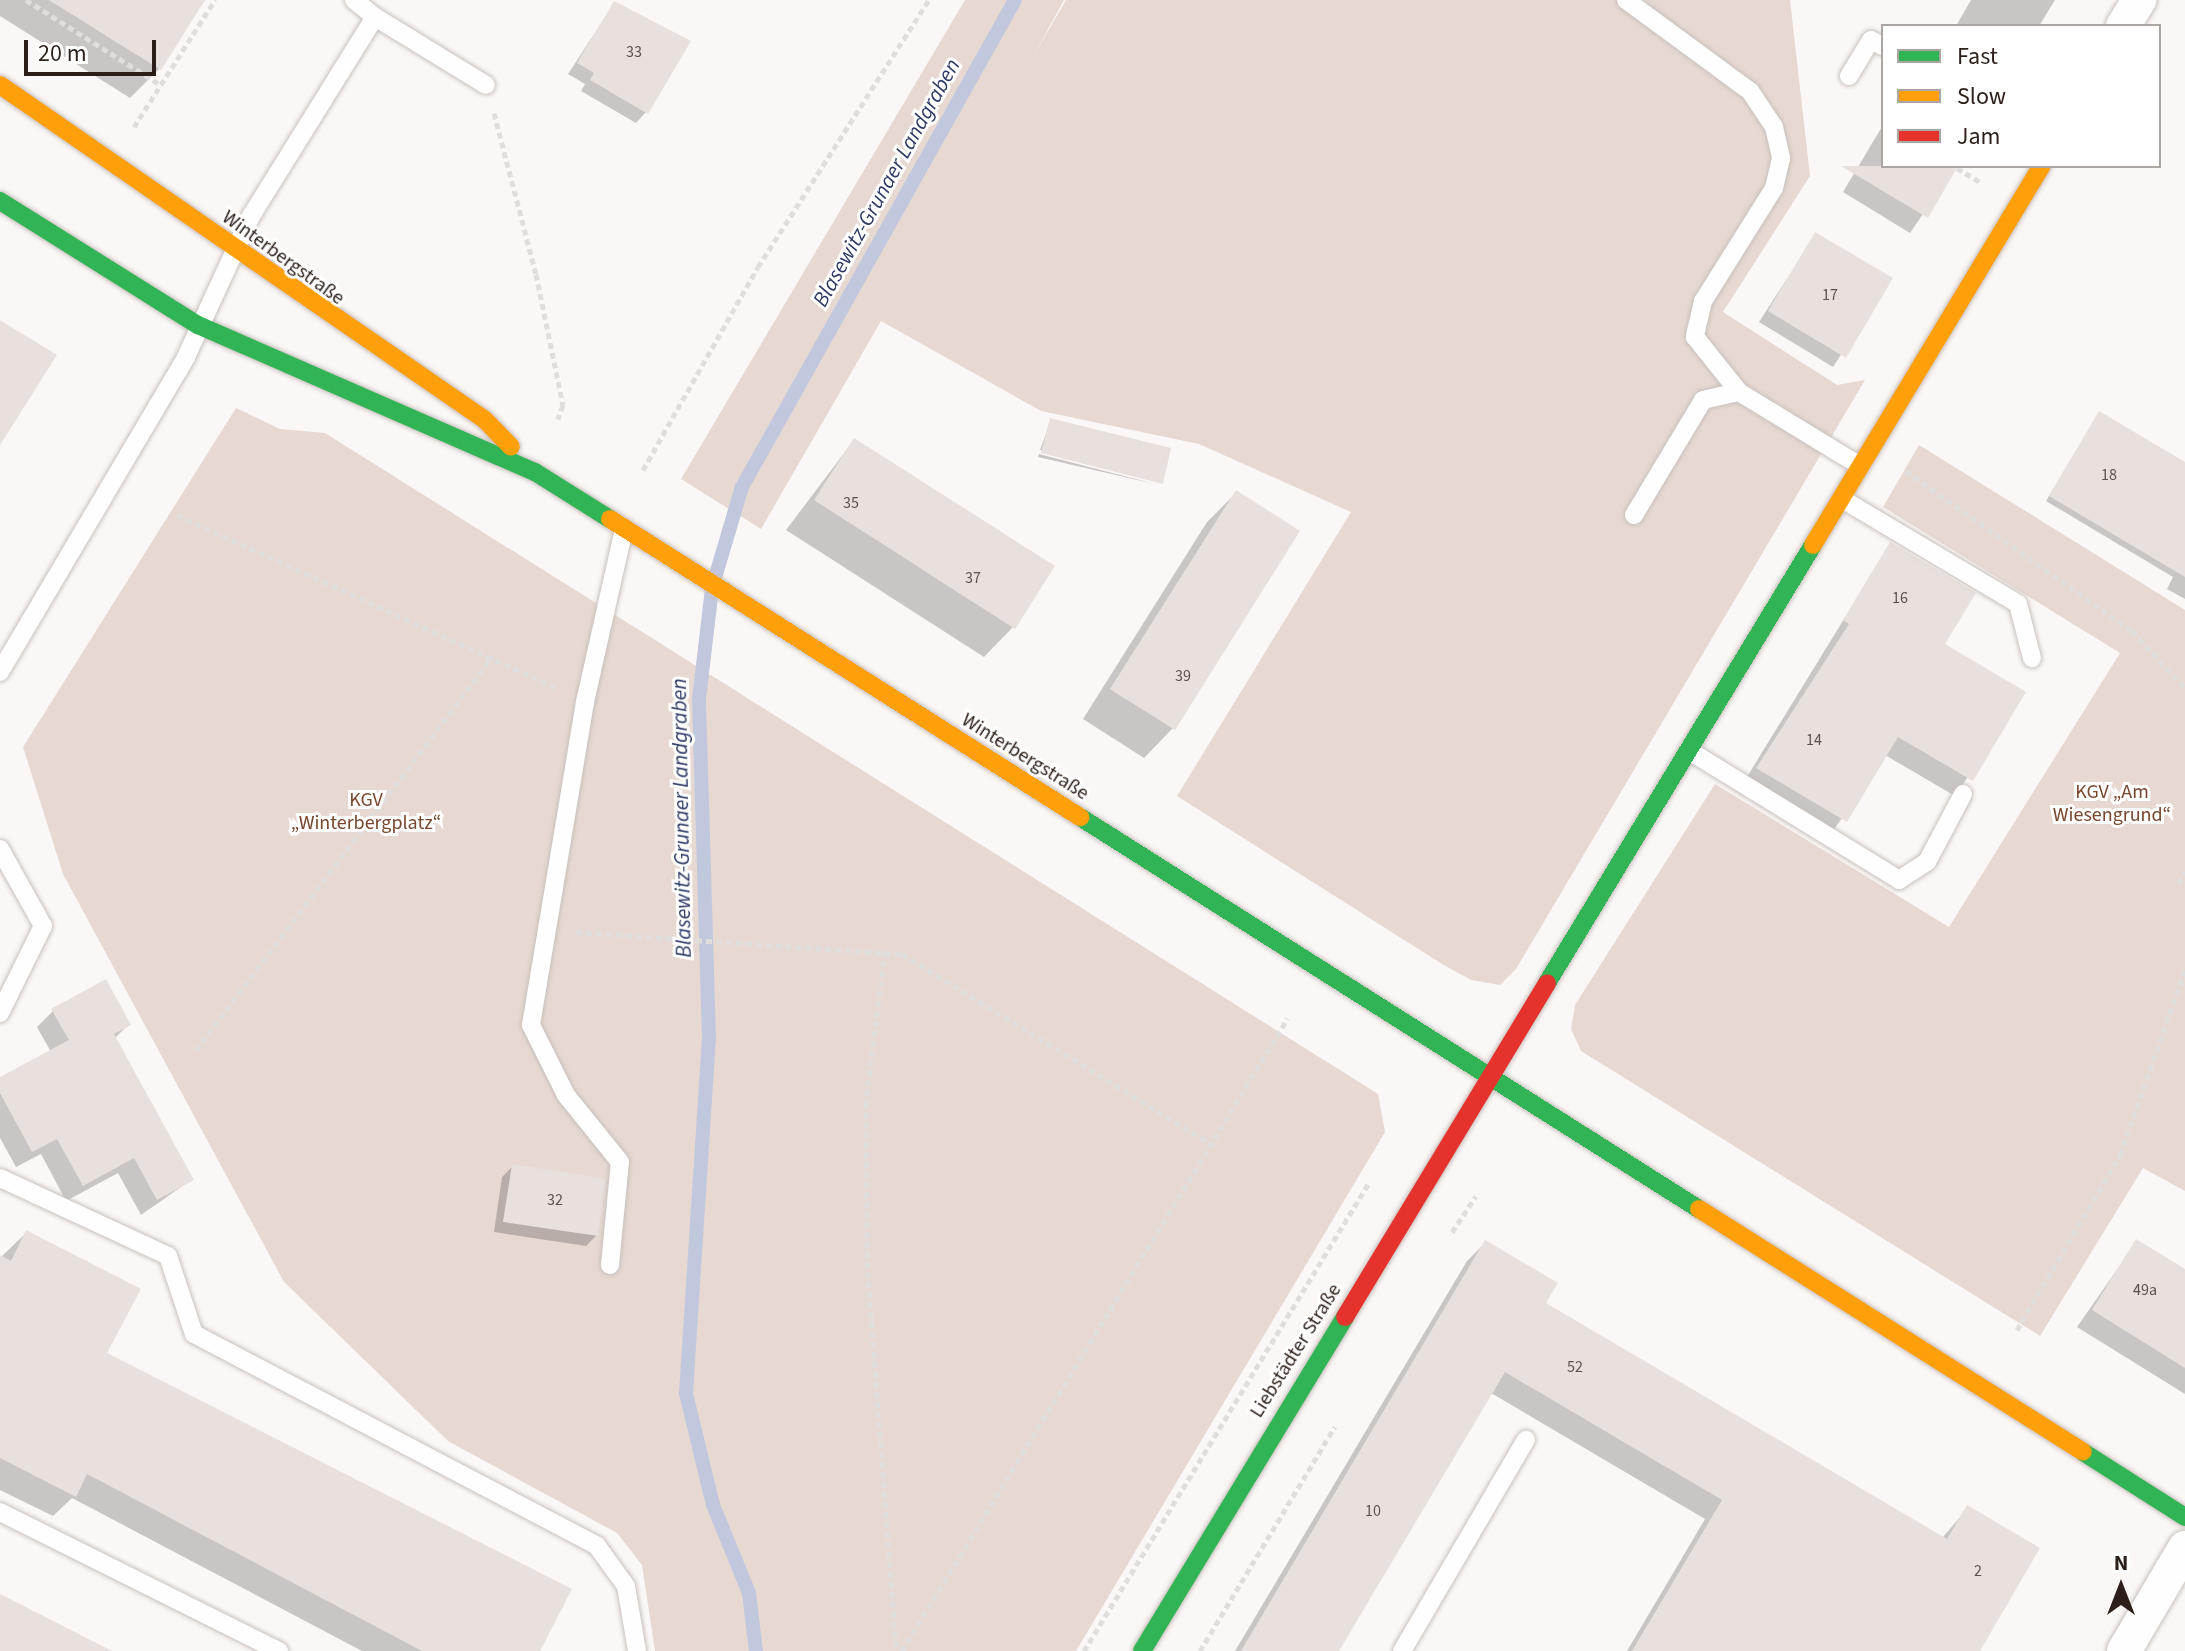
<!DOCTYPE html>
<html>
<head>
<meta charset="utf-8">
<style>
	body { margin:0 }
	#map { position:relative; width:2185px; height:1651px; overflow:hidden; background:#fbf7f6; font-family:"Source Sans 3",sans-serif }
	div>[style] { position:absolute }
	.green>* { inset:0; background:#e7d9d2 }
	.shadow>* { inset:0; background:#0003 }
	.stream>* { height:14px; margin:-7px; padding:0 7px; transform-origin:7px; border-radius:7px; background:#c1c8de }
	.building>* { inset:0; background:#e8e0dc }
	.path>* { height:5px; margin-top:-2.5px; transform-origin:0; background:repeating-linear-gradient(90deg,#e0dedd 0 6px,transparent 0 10px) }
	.roads { filter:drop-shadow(0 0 2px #c8c0bc) drop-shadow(0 0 2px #c8c0bc) }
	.lane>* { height:18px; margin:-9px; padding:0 9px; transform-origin:9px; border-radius:9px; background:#fefefe }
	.street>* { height:34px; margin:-17px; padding:0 17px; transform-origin:17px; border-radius:17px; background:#fefefe }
	.fast>* { height:18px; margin:-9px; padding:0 9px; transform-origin:9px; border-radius:9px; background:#30b455 }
	.slow>* { height:18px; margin:-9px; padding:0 9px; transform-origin:9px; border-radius:9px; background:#ff9f0a }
	.jam>* { height:18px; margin:-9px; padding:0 9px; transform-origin:9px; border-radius:9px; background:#e5322d }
	span { translate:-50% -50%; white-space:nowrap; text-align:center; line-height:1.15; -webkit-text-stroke:6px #fff; paint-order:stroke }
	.number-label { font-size:16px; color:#5d514c }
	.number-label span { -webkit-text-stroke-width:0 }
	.street-label { font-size:20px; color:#2c1f19 }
	.park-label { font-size:20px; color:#78472d }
	.water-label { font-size:22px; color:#2b3964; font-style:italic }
	.legend { position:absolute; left:1881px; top:24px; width:280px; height:144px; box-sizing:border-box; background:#fff; border:2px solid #aba5a3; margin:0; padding:10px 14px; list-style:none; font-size:24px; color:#2c1f19 }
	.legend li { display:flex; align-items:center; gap:16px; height:40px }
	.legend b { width:40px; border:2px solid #aba5a3 }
	.north { position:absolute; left:2081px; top:1547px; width:80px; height:80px; -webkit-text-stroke:6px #fff; paint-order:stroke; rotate:0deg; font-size:22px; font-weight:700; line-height:32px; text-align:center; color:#2c1f19 }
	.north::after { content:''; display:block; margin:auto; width:28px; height:36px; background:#2c1f19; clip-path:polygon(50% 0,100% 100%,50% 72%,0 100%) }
	.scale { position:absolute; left:24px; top:40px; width:132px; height:36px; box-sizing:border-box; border:4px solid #2c1f19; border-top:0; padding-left:10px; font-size:24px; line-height:28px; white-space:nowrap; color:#2c1f19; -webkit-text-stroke:6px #fff; paint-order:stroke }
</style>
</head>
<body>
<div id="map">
	<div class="green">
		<i style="clip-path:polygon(965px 0,1064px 0,1034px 55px,1066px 0,1790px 0,1810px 176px,1723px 312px,1837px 385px,1865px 380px,1516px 969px,1500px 985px,1471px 980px,1442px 964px,1177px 796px,1351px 512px,1199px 444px,1041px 411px,881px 321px,761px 529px,681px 479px)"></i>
		<i style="clip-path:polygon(236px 408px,280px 429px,325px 433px,1378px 1094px,1385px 1132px,1076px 1651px,655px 1651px,642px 1565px,617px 1533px,448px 1441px,284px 1282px,63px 874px,23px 747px)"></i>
		<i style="clip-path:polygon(1919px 445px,2185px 610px,2185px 1191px,2143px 1168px,2040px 1336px,1581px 1051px,1571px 1029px,1575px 1005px,1715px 784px,1949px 927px,2120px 653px,1883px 507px)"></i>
	</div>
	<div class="shadow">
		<i style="clip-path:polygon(0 0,203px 0,159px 69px,130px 98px,0 16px)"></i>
		<i style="clip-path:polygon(1971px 0,2055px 0,2039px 26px,1956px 26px)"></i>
		<i style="clip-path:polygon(614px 4px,646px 112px,636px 123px,581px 91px,585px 84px,568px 74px)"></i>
		<i style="clip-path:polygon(1883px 125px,1883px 166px,1956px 166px,1910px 233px,1843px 192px)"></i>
		<i style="clip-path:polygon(1816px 234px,1890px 279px,1833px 367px,1759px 322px)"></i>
		<i style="clip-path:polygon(2095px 419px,2185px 465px,2185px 599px,2167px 589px,2173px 577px,2046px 501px)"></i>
		<i style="clip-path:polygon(1051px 420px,1160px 481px,1040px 450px)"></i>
		<i style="clip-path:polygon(854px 440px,1013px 627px,984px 657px,786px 530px)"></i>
		<i style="clip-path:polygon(1039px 454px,1159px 485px,1038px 457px)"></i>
		<i style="clip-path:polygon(1236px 493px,1173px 728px,1144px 758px,1083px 719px,1207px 522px)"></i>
		<i style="clip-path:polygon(1890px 544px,1942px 645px,2024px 693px,1955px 796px,1885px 755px,1829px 837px,1742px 785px)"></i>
		<i style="clip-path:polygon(53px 1011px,129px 1024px,114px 1039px,191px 1180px,141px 1215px,118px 1173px,66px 1201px,41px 1154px,16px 1167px,0 1138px,0 1079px,51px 1052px,37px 1027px)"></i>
		<i style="clip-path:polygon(513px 1166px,597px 1235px,586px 1246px,494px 1232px,502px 1177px)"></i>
		<i style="clip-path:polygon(27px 1232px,105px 1354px,538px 1651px,362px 1651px,72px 1498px,53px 1516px,0 1490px,0 1258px)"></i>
		<i style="clip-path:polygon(2137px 1241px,2185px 1271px,2185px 1394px,2077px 1327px)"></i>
		<i style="clip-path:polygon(1485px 1243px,1544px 1303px,1942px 1538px,1968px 1508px,1977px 1651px,1627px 1651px,1705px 1519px,1491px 1393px,1337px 1651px,1235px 1651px,1467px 1261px)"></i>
	</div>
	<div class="stream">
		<i style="left:756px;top:1651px;width:58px;rotate:-96.9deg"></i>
		<i style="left:749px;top:1593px;width:95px;rotate:-112.2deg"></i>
		<i style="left:713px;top:1505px;width:115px;rotate:-103.6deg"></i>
		<i style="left:686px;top:1393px;width:355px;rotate:-86.3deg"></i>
		<i style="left:709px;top:1039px;width:340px;rotate:-91.7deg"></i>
		<i style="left:699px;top:699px;width:112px;rotate:-83.3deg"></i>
		<i style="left:712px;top:588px;width:105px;rotate:-73.5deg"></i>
		<i style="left:742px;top:487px;width:558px;rotate:-60.73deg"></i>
	</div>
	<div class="building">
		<i style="clip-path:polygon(49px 0,205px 0,161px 70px)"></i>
		<i style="clip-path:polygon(614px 1px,691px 41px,648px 114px,590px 80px,594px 73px,577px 63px)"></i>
		<i style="clip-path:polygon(1841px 166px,1958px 166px,1928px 218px)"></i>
		<i style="clip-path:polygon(1815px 232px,1893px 278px,1846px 358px,1768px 311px)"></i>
		<i style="clip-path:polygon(0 320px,57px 355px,0 445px)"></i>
		<i style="clip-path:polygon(2099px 411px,2185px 462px,2185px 577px,2049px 496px)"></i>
		<i style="clip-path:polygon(1050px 418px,1171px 448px,1163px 484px,1041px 453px)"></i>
		<i style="clip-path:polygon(854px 438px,1055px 566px,1015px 629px,814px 500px)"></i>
		<i style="clip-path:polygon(1236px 490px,1300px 531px,1175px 730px,1110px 689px)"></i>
		<i style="clip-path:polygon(1890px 542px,1976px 593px,1945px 644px,2026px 692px,1973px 781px,1898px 737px,1847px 822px,1756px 768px,1849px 624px,1843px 620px)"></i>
		<i style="clip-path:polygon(106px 979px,131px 1025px,114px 1034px,194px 1180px,157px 1200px,134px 1158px,83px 1186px,57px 1139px,32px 1152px,0 1093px,0 1077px,69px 1040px,51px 1009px)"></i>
		<i style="clip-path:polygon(512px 1164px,606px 1179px,598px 1236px,503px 1222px)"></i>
		<i style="clip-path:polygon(26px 1230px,141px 1289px,107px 1353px,572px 1589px,540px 1651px,422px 1651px,87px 1474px,76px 1497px,0 1458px,0 1255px,11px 1261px)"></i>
		<i style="clip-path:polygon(2136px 1239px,2185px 1269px,2185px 1368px,2092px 1310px)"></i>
		<i style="clip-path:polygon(1485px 1240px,1558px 1283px,1546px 1303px,1947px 1539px,1967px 1505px,2040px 1548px,1980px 1651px,1632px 1651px,1722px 1500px,1505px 1372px,1339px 1651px,1241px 1651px)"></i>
		<i style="clip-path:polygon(0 1594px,112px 1651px,0 1651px)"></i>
	</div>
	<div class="path">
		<i style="left:26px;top:0;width:160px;rotate:32.2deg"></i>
		<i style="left:494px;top:113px;width:166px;rotate:75.4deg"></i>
		<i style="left:536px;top:274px;width:134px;rotate:78.4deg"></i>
		<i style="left:563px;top:405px;width:15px;rotate:110deg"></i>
		<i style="left:134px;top:127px;width:151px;rotate:-57.5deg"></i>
		<i style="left:1957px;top:168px;width:27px;rotate:31deg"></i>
		<i style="left:643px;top:470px;width:233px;rotate:-60.5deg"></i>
		<i style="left:758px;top:267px;width:317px;rotate:-57.4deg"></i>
		<i style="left:1906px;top:471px;width:277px;rotate:35.3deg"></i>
		<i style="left:2132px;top:631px;width:78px;rotate:47.1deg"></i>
		<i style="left:177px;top:515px;width:419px;rotate:24.5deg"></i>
		<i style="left:2178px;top:883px;width:13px;rotate:-58deg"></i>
		<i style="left:576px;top:932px;width:327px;rotate:3.9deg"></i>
		<i style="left:902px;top:954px;width:369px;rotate:31.6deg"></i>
		<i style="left:885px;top:951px;width:152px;rotate:97.2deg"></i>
		<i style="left:866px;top:1102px;width:160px;rotate:89.6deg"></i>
		<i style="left:867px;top:1262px;width:390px;rotate:85.7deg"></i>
		<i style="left:196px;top:1050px;width:492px;rotate:-53deg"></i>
		<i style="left:1452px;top:1232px;width:43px;rotate:-56.3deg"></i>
		<i style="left:2017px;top:1330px;width:203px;rotate:-59.5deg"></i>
		<i style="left:2120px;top:1155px;width:196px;rotate:-70.6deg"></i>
		<i style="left:902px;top:1651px;width:741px;rotate:-58.63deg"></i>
		<i style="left:1084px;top:1651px;width:550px;rotate:-58.68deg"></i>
		<i style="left:1200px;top:1651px;width:262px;rotate:-59deg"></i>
	</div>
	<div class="roads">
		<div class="lane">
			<i style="left:354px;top:0;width:27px;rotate:39deg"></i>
			<i style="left:1626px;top:0;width:154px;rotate:36.3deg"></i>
			<i style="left:1750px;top:91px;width:43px;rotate:56.3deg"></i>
			<i style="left:1774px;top:127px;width:32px;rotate:77deg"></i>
			<i style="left:1781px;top:158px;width:31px;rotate:103deg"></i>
			<i style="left:1774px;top:188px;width:133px;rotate:122.1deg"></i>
			<i style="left:1703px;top:301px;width:37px;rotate:103deg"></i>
			<i style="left:1695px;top:337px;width:70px;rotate:51.3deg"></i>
			<i style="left:1849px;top:76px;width:42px;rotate:-58.6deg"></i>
			<i style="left:1871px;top:40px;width:13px;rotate:27deg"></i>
			<i style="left:1842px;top:499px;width:205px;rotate:30.8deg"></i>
			<i style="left:2018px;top:604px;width:56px;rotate:75.5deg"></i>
			<i style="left:1634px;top:515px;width:134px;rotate:-59deg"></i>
			<i style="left:1703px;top:400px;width:37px;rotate:-13deg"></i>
			<i style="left:1739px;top:392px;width:142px;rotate:31.4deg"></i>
			<i style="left:0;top:672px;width:366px;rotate:-59.4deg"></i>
			<i style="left:186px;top:357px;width:155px;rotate:-65.3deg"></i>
			<i style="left:251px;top:216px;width:234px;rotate:-58.1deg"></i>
			<i style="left:375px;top:17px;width:130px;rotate:31.5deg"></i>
			<i style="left:1688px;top:750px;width:248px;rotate:31.6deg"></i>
			<i style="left:1899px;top:880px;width:33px;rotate:-33deg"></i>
			<i style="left:1927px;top:862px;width:77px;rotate:-62.1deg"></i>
			<i style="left:0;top:849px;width:88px;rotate:60.8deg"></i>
			<i style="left:43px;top:926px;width:97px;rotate:116.3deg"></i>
			<i style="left:0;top:1178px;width:185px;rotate:24.9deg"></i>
			<i style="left:168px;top:1256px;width:82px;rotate:71.6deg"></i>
			<i style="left:194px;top:1334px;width:455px;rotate:27.7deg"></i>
			<i style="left:597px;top:1546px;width:49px;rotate:54.1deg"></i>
			<i style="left:626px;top:1586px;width:66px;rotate:80.4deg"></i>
			<i style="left:610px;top:1265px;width:103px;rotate:-84.5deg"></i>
			<i style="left:620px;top:1162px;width:86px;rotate:-128.9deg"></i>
			<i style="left:566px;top:1095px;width:78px;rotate:-116.6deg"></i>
			<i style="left:531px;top:1025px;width:327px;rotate:-80.5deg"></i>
			<i style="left:585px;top:702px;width:177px;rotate:-77.3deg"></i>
			<i style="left:0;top:1512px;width:312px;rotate:26.5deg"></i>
			<i style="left:1402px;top:1651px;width:245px;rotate:-59.6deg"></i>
		</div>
		<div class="street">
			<i style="left:2123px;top:26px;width:31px;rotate:-58deg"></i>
			<i style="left:2124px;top:1651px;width:120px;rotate:-59.4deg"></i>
		</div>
		<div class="fast">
			<i style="left:0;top:201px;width:234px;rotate:32.1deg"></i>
			<i style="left:198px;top:325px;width:368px;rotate:23.6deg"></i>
			<i style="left:535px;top:472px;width:89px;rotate:32.1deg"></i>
			<i style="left:1080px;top:817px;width:733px;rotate:32.35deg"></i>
			<i style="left:1547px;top:983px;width:512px;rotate:-58.73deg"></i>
			<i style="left:2083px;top:1452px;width:121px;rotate:32.5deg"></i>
			<i style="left:1142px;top:1651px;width:391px;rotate:-58.7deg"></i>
		</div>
		<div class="slow">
			<i style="left:0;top:85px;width:589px;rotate:34.63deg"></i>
			<i style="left:485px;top:420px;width:37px;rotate:46deg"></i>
			<i style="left:610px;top:519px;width:557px;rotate:32.38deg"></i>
			<i style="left:1813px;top:545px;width:443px;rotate:-58.9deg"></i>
			<i style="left:1699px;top:1209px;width:454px;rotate:32.3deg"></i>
		</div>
		<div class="jam">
			<i style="left:1345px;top:1317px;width:390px;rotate:-58.8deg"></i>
		</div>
	</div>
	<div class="number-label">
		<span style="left:634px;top:52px">33</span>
		<span style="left:1830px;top:295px">17</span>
		<span style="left:2109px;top:475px">18</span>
		<span style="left:851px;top:503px">35</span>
		<span style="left:973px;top:578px">37</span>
		<span style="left:1900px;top:598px">16</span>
		<span style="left:1183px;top:676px">39</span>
		<span style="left:1814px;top:740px">14</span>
		<span style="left:555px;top:1200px">32</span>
		<span style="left:2145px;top:1290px">49a</span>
		<span style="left:1575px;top:1367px">52</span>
		<span style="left:1373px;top:1511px">10</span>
		<span style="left:1978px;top:1571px">2</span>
	</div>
	<div class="street-label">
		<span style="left:283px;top:258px;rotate:36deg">Winterbergstraße</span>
		<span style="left:1025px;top:757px;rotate:32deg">Winterbergstraße</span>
		<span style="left:1296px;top:1351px;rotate:-58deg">Liebstädter Straße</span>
	</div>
	<div class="park-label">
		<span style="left:2112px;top:804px">KGV „Am<br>Wiesengrund“</span>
		<span style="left:366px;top:812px">KGV<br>„Winterbergplatz“</span>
	</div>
	<div class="water-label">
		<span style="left:887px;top:183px;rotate:-61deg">Blasewitz‐Grunaer Landgraben</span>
		<span style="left:682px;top:818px;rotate:-91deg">Blasewitz‐Grunaer Landgraben</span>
	</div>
	<ul class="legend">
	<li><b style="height:10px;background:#30b455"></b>Fast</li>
	<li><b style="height:10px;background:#ff9f0a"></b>Slow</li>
	<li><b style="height:10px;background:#e5322d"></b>Jam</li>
	</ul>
	<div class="north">N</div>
	<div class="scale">20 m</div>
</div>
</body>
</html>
